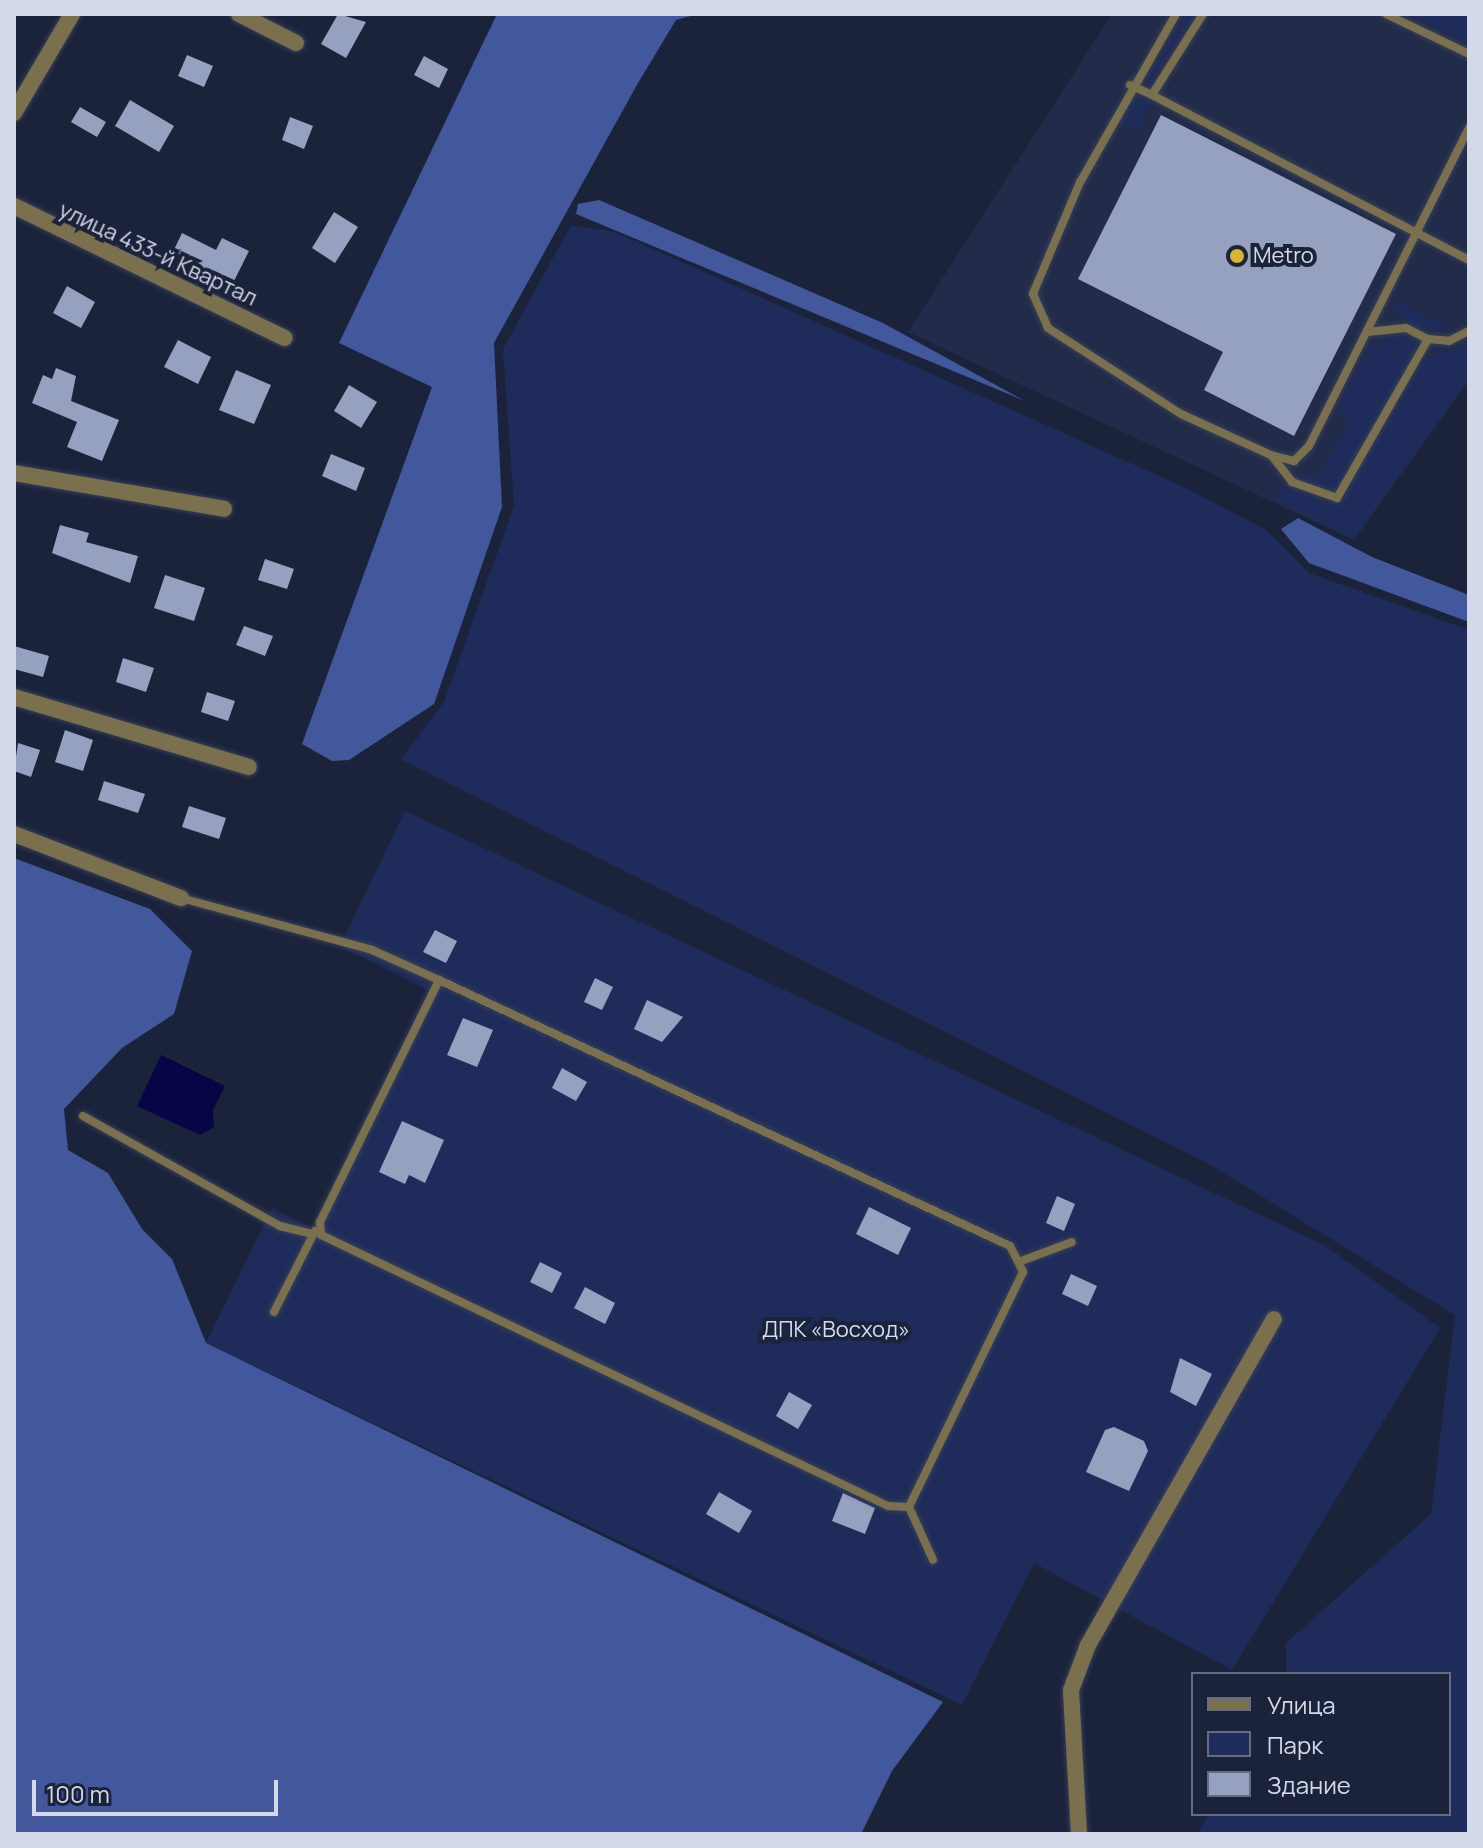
<!DOCTYPE html>
<html>
<head>
<meta charset="utf-8">
<style>
	body { margin:0 }
	#map { position:relative; width:1483px; height:1848px; overflow:hidden; background:#1b233b; font-family:Manrope,sans-serif }
	div>[style] { position:absolute }
	.built>* { inset:0; background:#222c4a }
	.green>* { inset:0; background:#1f2c5b }
	.forest>* { inset:0; background:#42579c }
	.water>* { inset:0; background:#060546 }
	.building>* { inset:0; background:#96a1bf }
	.roads { filter:drop-shadow(0 0 2px #384057) drop-shadow(0 0 2px #384057) }
	.service>* { height:8px; margin:-4px; padding:0 4px; transform-origin:4px; border-radius:4px; background:#7b704e }
	.minor>* { height:16px; margin:-8px; padding:0 8px; transform-origin:8px; border-radius:8px; background:#7b704e }
	.tertiary>* { height:16px; margin:-8px; padding:0 8px; transform-origin:8px; border-radius:8px; background:#7b704e }
	.dots>* { width:22px; height:22px; translate:-50% -50%; box-sizing:border-box; border:4px solid #1b233b; border-radius:50% }
	span { translate:-50% -50%; white-space:nowrap; text-align:center; line-height:1.15; -webkit-text-stroke:8px #1b233b; paint-order:stroke }
	.street-label { font-size:22px; color:#d3d9e9 }
	.poi-label { font-size:22px; color:#d3d9e9 }
	.left { translate:0 -50%; text-align:left }
	.park-label { font-size:22px; color:#d5dcf0 }
	.frame { position:absolute; inset:0; border:16px solid #d3d9e9; pointer-events:none }
	.legend { position:absolute; left:1191px; top:1672px; width:260px; height:144px; box-sizing:border-box; background:#1b233b; border:2px solid #656c81; margin:0; padding:10px 14px; list-style:none; font-size:24px; color:#d3d9e9 }
	.legend li { display:flex; align-items:center; gap:16px; height:40px }
	.legend b { width:40px; border:2px solid #656c81 }
	.scale { position:absolute; left:32px; top:1780px; width:246px; height:36px; box-sizing:border-box; border:4px solid #d3d9e9; border-top:0; padding-left:10px; font-size:24px; line-height:28px; white-space:nowrap; color:#d3d9e9; -webkit-text-stroke:6px #1b233b; paint-order:stroke }
</style>
</head>
<body>
<div id="map">
	<div class="built">
		<i style="clip-path:polygon(1112px 14px,1469px 14px,1469px 380px,1354px 540px,908px 332px)"></i>
	</div>
	<div class="green">
		<i style="clip-path:polygon(1186px 14px,1196px 14px,1150px 84px,1144px 79px)"></i>
		<i style="clip-path:polygon(1406px 14px,1469px 14px,1469px 45px,1459px 39px)"></i>
		<i style="clip-path:polygon(1146px 98px,1152px 102px,1137px 131px,1120px 121px,1131px 102px)"></i>
		<i style="clip-path:polygon(571px 225px,615px 232px,1188px 489px,1266px 530px,1309px 573px,1469px 630px,1469px 1834px,1197px 1834px,1209px 1814px,1449px 1814px,1449px 1674px,1286px 1674px,1286px 1643px,1431px 1514px,1455px 1315px,1209px 1164px,401px 759px,444px 702px,514px 506px,503px 349px)"></i>
		<i style="clip-path:polygon(1396px 300px,1455px 331px,1420px 327px,1394px 313px)"></i>
		<i style="clip-path:polygon(1399px 333px,1418px 343px,1345px 486px,1330px 493px,1301px 481px,1305px 470px,1319px 477px,1349px 421px,1335px 413px,1369px 347px)"></i>
		<i style="clip-path:polygon(1469px 342px,1469px 380px,1353px 538px,1276px 500px,1282px 483px,1328px 505px,1342px 500px,1422px 361px)"></i>
		<i style="clip-path:polygon(405px 811px,1324px 1245px,1440px 1328px,1232px 1670px,1034px 1563px,962px 1705px,206px 1343px,272px 1208px,312px 1228px,430px 991px,340px 946px)"></i>
	</div>
	<div class="forest">
		<i style="clip-path:polygon(497px 14px,698px 14px,676px 20px,638px 83px,494px 343px,502px 507px,434px 704px,349px 760px,332px 761px,302px 744px,432px 387px,339px 343px)"></i>
		<i style="clip-path:polygon(599px 200px,883px 323px,1025px 401px,576px 214px,578px 204px)"></i>
		<i style="clip-path:polygon(1298px 518px,1372px 557px,1469px 595px,1469px 622px,1309px 563px,1281px 529px)"></i>
		<i style="clip-path:polygon(14px 858px,150px 909px,192px 951px,174px 1014px,122px 1048px,64px 1109px,68px 1150px,108px 1173px,142px 1229px,172px 1259px,206px 1343px,943px 1702px,892px 1771px,861px 1834px,14px 1834px)"></i>
	</div>
	<div class="water">
		<i style="clip-path:polygon(161px 1055px,225px 1086px,213px 1110px,214px 1127px,200px 1135px,137px 1106px)"></i>
	</div>
	<div class="building">
		<i style="clip-path:polygon(338px 14px,366px 22px,346px 58px,321px 44px)"></i>
		<i style="clip-path:polygon(187px 55px,213px 66px,204px 87px,178px 76px)"></i>
		<i style="clip-path:polygon(424px 56px,448px 69px,439px 88px,414px 75px)"></i>
		<i style="clip-path:polygon(130px 100px,174px 126px,159px 152px,115px 126px)"></i>
		<i style="clip-path:polygon(80px 107px,106px 122px,97px 137px,71px 122px)"></i>
		<i style="clip-path:polygon(1161px 115px,1396px 234px,1294px 436px,1204px 390px,1223px 352px,1078px 279px)"></i>
		<i style="clip-path:polygon(290px 117px,313px 126px,304px 149px,282px 140px)"></i>
		<i style="clip-path:polygon(334px 212px,358px 227px,335px 263px,312px 248px)"></i>
		<i style="clip-path:polygon(182px 233px,216px 250px,222px 238px,249px 251px,233px 283px,171px 256px)"></i>
		<i style="clip-path:polygon(67px 286px,95px 302px,81px 328px,53px 313px)"></i>
		<i style="clip-path:polygon(178px 340px,211px 357px,198px 384px,164px 367px)"></i>
		<i style="clip-path:polygon(56px 368px,76px 376px,71px 401px,119px 420px,102px 461px,67px 447px,77px 422px,32px 403px,43px 375px,52px 379px)"></i>
		<i style="clip-path:polygon(236px 370px,271px 385px,254px 424px,219px 410px)"></i>
		<i style="clip-path:polygon(349px 385px,377px 402px,361px 428px,334px 411px)"></i>
		<i style="clip-path:polygon(331px 454px,365px 468px,356px 491px,322px 476px)"></i>
		<i style="clip-path:polygon(60px 525px,89px 533px,86px 542px,138px 556px,130px 583px,52px 553px)"></i>
		<i style="clip-path:polygon(265px 559px,294px 569px,287px 589px,258px 580px)"></i>
		<i style="clip-path:polygon(165px 575px,205px 588px,194px 621px,154px 608px)"></i>
		<i style="clip-path:polygon(244px 626px,273px 636px,265px 656px,236px 645px)"></i>
		<i style="clip-path:polygon(14px 646px,49px 656px,43px 677px,14px 669px)"></i>
		<i style="clip-path:polygon(123px 658px,154px 668px,146px 692px,116px 682px)"></i>
		<i style="clip-path:polygon(207px 692px,235px 701px,228px 721px,201px 712px)"></i>
		<i style="clip-path:polygon(65px 730px,93px 740px,83px 771px,55px 762px)"></i>
		<i style="clip-path:polygon(18px 743px,40px 750px,31px 777px,14px 771px)"></i>
		<i style="clip-path:polygon(104px 781px,145px 794px,138px 813px,98px 800px)"></i>
		<i style="clip-path:polygon(189px 806px,226px 818px,219px 839px,182px 827px)"></i>
		<i style="clip-path:polygon(435px 930px,457px 941px,446px 963px,423px 952px)"></i>
		<i style="clip-path:polygon(595px 978px,613px 987px,602px 1010px,584px 1002px)"></i>
		<i style="clip-path:polygon(647px 1000px,683px 1017px,662px 1042px,634px 1029px)"></i>
		<i style="clip-path:polygon(463px 1018px,493px 1030px,477px 1067px,447px 1055px)"></i>
		<i style="clip-path:polygon(562px 1068px,587px 1082px,576px 1101px,552px 1088px)"></i>
		<i style="clip-path:polygon(402px 1121px,444px 1140px,425px 1183px,409px 1175px,405px 1184px,379px 1172px)"></i>
		<i style="clip-path:polygon(1057px 1196px,1075px 1204px,1064px 1231px,1046px 1223px)"></i>
		<i style="clip-path:polygon(869px 1207px,911px 1228px,898px 1255px,856px 1234px)"></i>
		<i style="clip-path:polygon(540px 1262px,562px 1273px,552px 1293px,530px 1282px)"></i>
		<i style="clip-path:polygon(1071px 1274px,1097px 1286px,1088px 1306px,1062px 1294px)"></i>
		<i style="clip-path:polygon(585px 1287px,615px 1303px,605px 1324px,574px 1308px)"></i>
		<i style="clip-path:polygon(1180px 1358px,1212px 1374px,1196px 1406px,1170px 1392px)"></i>
		<i style="clip-path:polygon(789px 1392px,812px 1405px,798px 1429px,776px 1416px)"></i>
		<i style="clip-path:polygon(1114px 1427px,1144px 1441px,1148px 1451px,1129px 1491px,1086px 1472px,1105px 1430px)"></i>
		<i style="clip-path:polygon(719px 1492px,752px 1511px,739px 1533px,706px 1514px)"></i>
		<i style="clip-path:polygon(843px 1493px,875px 1508px,865px 1534px,832px 1521px)"></i>
	</div>
	<div class="roads">
		<div class="service">
			<i style="left:1176px;top:14px;width:193px;rotate:119.7deg"></i>
			<i style="left:1080px;top:182px;width:121px;rotate:112.8deg"></i>
			<i style="left:1033px;top:294px;width:37px;rotate:66deg"></i>
			<i style="left:1048px;top:328px;width:158px;rotate:32.9deg"></i>
			<i style="left:1181px;top:414px;width:99px;rotate:24.5deg"></i>
			<i style="left:1271px;top:455px;width:24px;rotate:15deg"></i>
			<i style="left:1294px;top:461px;width:21px;rotate:-45deg"></i>
			<i style="left:1309px;top:446px;width:356px;rotate:-63.3deg"></i>
			<i style="left:1203px;top:14px;width:96px;rotate:122.2deg"></i>
			<i style="left:1152px;top:95px;width:357px;rotate:27.5deg"></i>
			<i style="left:1386px;top:14px;width:92px;rotate:25.7deg"></i>
			<i style="left:1130px;top:85px;width:24px;rotate:24deg"></i>
			<i style="left:1367px;top:332px;width:39px;rotate:-6deg"></i>
			<i style="left:1406px;top:328px;width:25px;rotate:27deg"></i>
			<i style="left:1272px;top:456px;width:33px;rotate:52deg"></i>
			<i style="left:1292px;top:482px;width:48px;rotate:19.6deg"></i>
			<i style="left:1337px;top:498px;width:183px;rotate:-60.2deg"></i>
			<i style="left:1428px;top:339px;width:21px;rotate:5deg"></i>
			<i style="left:1449px;top:341px;width:22px;rotate:-27deg"></i>
			<i style="left:181px;top:898px;width:198px;rotate:15.2deg"></i>
			<i style="left:372px;top:950px;width:73px;rotate:24.1deg"></i>
			<i style="left:439px;top:980px;width:630px;rotate:24.98deg"></i>
			<i style="left:1010px;top:1246px;width:29px;rotate:63deg"></i>
			<i style="left:1023px;top:1272px;width:261px;rotate:115.9deg"></i>
			<i style="left:909px;top:1507px;width:21px;rotate:-177deg"></i>
			<i style="left:888px;top:1506px;width:628px;rotate:-154.45deg"></i>
			<i style="left:321px;top:1235px;width:13px;rotate:-94deg"></i>
			<i style="left:320px;top:1222px;width:270px;rotate:-63.8deg"></i>
			<i style="left:83px;top:1116px;width:226px;rotate:29.2deg"></i>
			<i style="left:280px;top:1226px;width:33px;rotate:14deg"></i>
			<i style="left:1021px;top:1261px;width:54px;rotate:-20.4deg"></i>
			<i style="left:274px;top:1312px;width:91px;rotate:-63.2deg"></i>
			<i style="left:909px;top:1507px;width:58px;rotate:65.6deg"></i>
		</div>
		<div class="minor">
			<i style="left:239px;top:14px;width:64px;rotate:27deg"></i>
			<i style="left:14px;top:206px;width:301px;rotate:26deg"></i>
			<i style="left:14px;top:473px;width:213px;rotate:9.7deg"></i>
			<i style="left:14px;top:697px;width:245px;rotate:16.6deg"></i>
			<i style="left:14px;top:834px;width:179px;rotate:21deg"></i>
			<i style="left:1079px;top:1834px;width:144px;rotate:-93.2deg"></i>
			<i style="left:1071px;top:1690px;width:48px;rotate:-69.3deg"></i>
			<i style="left:1088px;top:1645px;width:375px;rotate:-60.3deg"></i>
		</div>
		<div class="tertiary">
			<i style="left:14px;top:113px;width:115px;rotate:-59.6deg"></i>
		</div>
	</div>
	<div class="dots">
		<i style="left:1237px;top:256px;background:#d7b434"></i>
	</div>
	<div class="street-label">
		<span style="left:158px;top:254px;rotate:25deg">улица 433-й Квартал</span>
	</div>
	<div class="poi-label">
		<span class="left" style="left:1253px;top:256px">Metro</span>
	</div>
	<div class="park-label">
		<span style="left:836px;top:1330px">ДПК «Восход»</span>
	</div>
	<div class="frame"></div>
	<ul class="legend">
	<li><b style="height:10px;background:#7b704e"></b>Улица</li>
	<li><b style="height:22px;background:#1f2c5b"></b>Парк</li>
	<li><b style="height:22px;background:#96a1bf"></b>Здание</li>
	</ul>
	<div class="scale">100 m</div>
</div>
</body>
</html>
